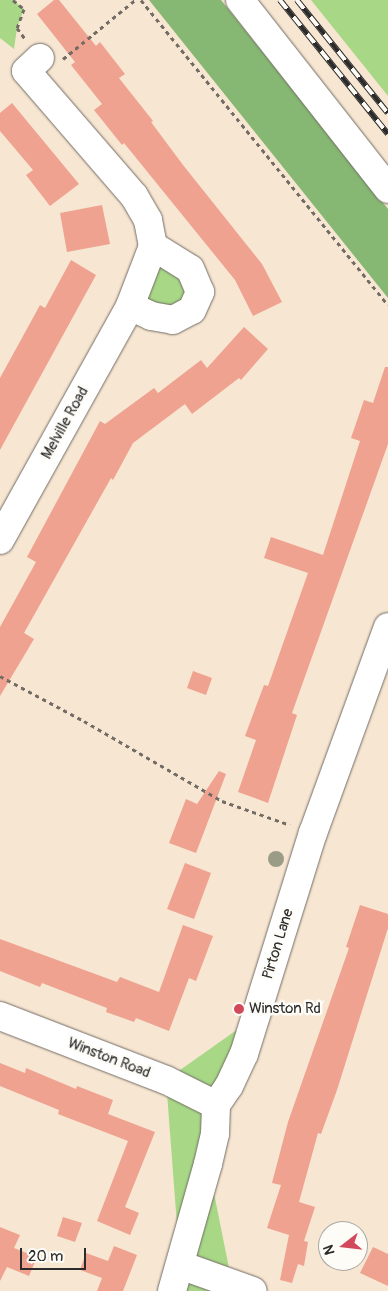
<!DOCTYPE html>
<html>
<head>
<meta charset="utf-8">
<style>
	body { margin:0 }
	#map { position:relative; width:388px; height:1291px; overflow:hidden; background:#f7e6d2; font-family:Pangolin,sans-serif }
	div>[style] { position:absolute }
	.green>* { inset:0; background:#a8d886 }
	.forest>* { inset:0; background:#86b873 }
	.building>* { inset:0; background:#efa290 }
	.path>* { height:3px; margin-top:-1.5px; transform-origin:0; background:repeating-linear-gradient(90deg,#726c65 0 4px,transparent 0 8px) }
	.roads { filter:drop-shadow(0 0 1px #726c65) drop-shadow(0 0 1px #726c65) }
	.minor>* { height:28px; margin:-14px; padding:0 14px; transform-origin:14px; border-radius:14px; background:#fff }
	.rail>* { height:5.5px; margin-top:-2.75px; transform-origin:0; background:repeating-linear-gradient(90deg,#fdfcf7 0 11px,#2b2b2b 0 22px); box-sizing:border-box; border-block:1px solid #2b2b2b }
	.trees>* { width:16px; height:16px; margin:-8px; border-radius:50%; background:#9b9c85 }
	.dots>* { width:14px; height:14px; translate:-50% -50%; box-sizing:border-box; border:2px solid #fdfcf7; border-radius:50% }
	span { translate:-50% -50%; white-space:nowrap; text-align:center; line-height:1.15; -webkit-text-stroke:5px #fdfcf7; paint-order:stroke }
	.street-label { font-size:15px; color:#2b2b2b }
	.poi-label { font-size:15px; color:#2b2b2b }
	.left { translate:0 -50%; text-align:left }
	.north { position:absolute; left:318px; top:1221px; width:50px; height:50px; box-sizing:border-box; background:#fdfcf7; border:1px solid #a9a8a5; border-radius:50%; rotate:254deg; font-size:14px; font-weight:700; line-height:20px; text-align:center; color:#2b2b2b }
	.north::after { content:''; display:block; margin:auto; width:18px; height:22px; background:#d1495b; clip-path:polygon(50% 0,100% 100%,50% 72%,0 100%) }
	.scale { position:absolute; left:20px; top:1248px; width:66px; height:22px; box-sizing:border-box; border:2px solid #2b2b2b; border-top:0; padding-left:6px; font-size:15px; line-height:18px; white-space:nowrap; color:#2b2b2b; -webkit-text-stroke:4px #fdfcf7; paint-order:stroke }
</style>
</head>
<body>
<div id="map">
	<div class="green">
		<i style="clip-path:polygon(0 0,13px 0,24px 9px,17px 28px,14px 49px,0 38px)"></i>
		<i style="clip-path:polygon(311px 0,388px 0,388px 96px)"></i>
		<i style="clip-path:polygon(153px 246px,190px 269px,192px 310px,130px 306px)"></i>
		<i style="clip-path:polygon(255px 1017px,208px 1163px,232px 1283px,223px 1291px,172px 1291px,180px 1265px,166px 1080px)"></i>
	</div>
	<div class="forest">
		<i style="clip-path:polygon(149px 0,221px 0,388px 209px,388px 298px)"></i>
	</div>
	<div class="building">
		<i style="clip-path:polygon(54px 0,59px 0,96px 46px,100px 42px,125px 74px,119px 78px,153px 121px,151px 122px,183px 165px,262px 264px,282px 302px,253px 316px,235px 280px,124px 143px,122px 145px,94px 110px,102px 104px,71px 65px,75px 62px,37px 14px)"></i>
		<i style="clip-path:polygon(12px 103px,79px 184px,50px 206px,26px 175px,33px 170px,0 131px,0 113px)"></i>
		<i style="clip-path:polygon(102px 205px,110px 244px,67px 252px,60px 213px)"></i>
		<i style="clip-path:polygon(71px 260px,96px 275px,0 450px,0 378px,40px 305px,45px 308px)"></i>
		<i style="clip-path:polygon(244px 327px,268px 349px,241px 380px,239px 378px,192px 414px,185px 404px,133px 443px,113px 480px,111px 478px,24px 633px,34px 639px,0 696px,0 627px,36px 562px,27px 557px,100px 421px,105px 424px,154px 388px,158px 393px,201px 360px,207px 368px)"></i>
		<i style="clip-path:polygon(385px 367px,388px 367px,388px 444px,292px 713px,297px 715px,268px 803px,238px 792px,256px 740px,245px 736px,264px 685px,268px 686px,308px 573px,264px 558px,271px 537px,323px 555px,360px 441px,351px 438px,364px 400px,373px 403px)"></i>
		<i style="clip-path:polygon(193px 671px,212px 678px,206px 695px,187px 688px)"></i>
		<i style="clip-path:polygon(219px 771px,226px 774px,196px 853px,169px 843px,186px 799px,197px 804px)"></i>
		<i style="clip-path:polygon(185px 863px,211px 873px,194px 919px,167px 909px)"></i>
		<i style="clip-path:polygon(360px 905px,388px 914px,388px 928px,337px 1090px,321px 1134px,318px 1133px,299px 1202px,315px 1207px,304px 1241px,308px 1242px,304px 1266px,298px 1264px,292px 1283px,280px 1280px,289px 1235px,267px 1228px,281px 1185px,272px 1183px,288px 1122px,349px 948px,346px 947px)"></i>
		<i style="clip-path:polygon(183px 925px,213px 936px,196px 981px,189px 978px,169px 1031px,136px 1018px,134px 1022px,106px 1012px,107px 1008px,42px 983px,40px 987px,0 971px,0 939px,117px 982px,120px 977px,159px 992px)"></i>
		<i style="clip-path:polygon(0 1063px,25px 1073px,26px 1068px,76px 1089px,77px 1086px,113px 1100px,108px 1114px,155px 1132px,125px 1207px,139px 1213px,130px 1235px,97px 1221px,128px 1141px,58px 1114px,59px 1110px,0 1086px)"></i>
		<i style="clip-path:polygon(63px 1217px,82px 1223px,75px 1242px,57px 1236px)"></i>
		<i style="clip-path:polygon(0 1227px,20px 1235px,14px 1248px,37px 1257px,29px 1276px,7px 1267px,0 1281px)"></i>
		<i style="clip-path:polygon(114px 1246px,137px 1255px,123px 1291px,97px 1291px,102px 1278px,80px 1270px,86px 1253px,108px 1261px)"></i>
		<i style="clip-path:polygon(373px 1247px,388px 1254px,388px 1286px,360px 1273px)"></i>
	</div>
	<div class="path">
		<i style="left:13px;top:0;width:14px;rotate:39deg"></i>
		<i style="left:24px;top:9px;width:20px;rotate:110deg"></i>
		<i style="left:17px;top:28px;width:15px;rotate:53deg"></i>
		<i style="left:141px;top:0;width:392px;rotate:51deg"></i>
		<i style="left:63px;top:59px;width:93px;rotate:-39.3deg"></i>
		<i style="left:0;top:676px;width:95px;rotate:28.2deg"></i>
		<i style="left:84px;top:721px;width:160px;rotate:30.1deg"></i>
		<i style="left:222px;top:801px;width:72px;rotate:19.4deg"></i>
	</div>
	<div class="roads">
		<div class="minor">
			<i style="left:240px;top:0;width:240px;rotate:51.9deg"></i>
			<i style="left:130px;top:306px;width:23px;rotate:25deg"></i>
			<i style="left:151px;top:316px;width:22px;rotate:10deg"></i>
			<i style="left:173px;top:320px;width:21px;rotate:-28deg"></i>
			<i style="left:192px;top:310px;width:20px;rotate:-66deg"></i>
			<i style="left:200px;top:292px;width:25px;rotate:-113deg"></i>
			<i style="left:190px;top:269px;width:44px;rotate:-148.1deg"></i>
			<i style="left:0;top:540px;width:268px;rotate:-60.9deg"></i>
			<i style="left:130px;top:306px;width:64px;rotate:-69deg"></i>
			<i style="left:153px;top:246px;width:26px;rotate:-101deg"></i>
			<i style="left:148px;top:220px;width:28px;rotate:-120deg"></i>
			<i style="left:134px;top:196px;width:165px;rotate:-130.8deg"></i>
			<i style="left:26px;top:71px;width:19px;rotate:-43deg"></i>
			<i style="left:0;top:1016px;width:178px;rotate:21.1deg"></i>
			<i style="left:166px;top:1080px;width:56px;rotate:26.6deg"></i>
			<i style="left:180px;top:1265px;width:77px;rotate:19.6deg"></i>
			<i style="left:172px;top:1291px;width:132px;rotate:-74.2deg"></i>
			<i style="left:208px;top:1164px;width:31px;rotate:-77deg"></i>
			<i style="left:215px;top:1134px;width:29px;rotate:-88deg"></i>
			<i style="left:216px;top:1105px;width:23px;rotate:-56deg"></i>
			<i style="left:229px;top:1086px;width:35px;rotate:-65deg"></i>
			<i style="left:244px;top:1054px;width:232px;rotate:-72.7deg"></i>
			<i style="left:313px;top:833px;width:219px;rotate:-70deg"></i>
		</div>
	</div>
	<div class="rail">
		<i style="left:280px;top:0;width:172px;rotate:51.1deg"></i>
		<i style="left:297px;top:0;width:145px;rotate:51.2deg"></i>
	</div>
	<div class="trees">
		<i style="left:276px;top:859px"></i>
	</div>
	<div class="dots">
		<i style="left:239px;top:1009px;background:#d1495b"></i>
	</div>
	<div class="street-label">
		<span style="left:65px;top:423px;rotate:-61deg">Melville Road</span>
		<span style="left:278px;top:944px;rotate:-73deg">Pirton Lane</span>
		<span style="left:109px;top:1058px;rotate:21deg">Winston Road</span>
	</div>
	<div class="poi-label">
		<span class="left" style="left:249px;top:1009px">Winston Rd</span>
	</div>
	<div class="north">N</div>
	<div class="scale">20 m</div>
</div>
</body>
</html>
